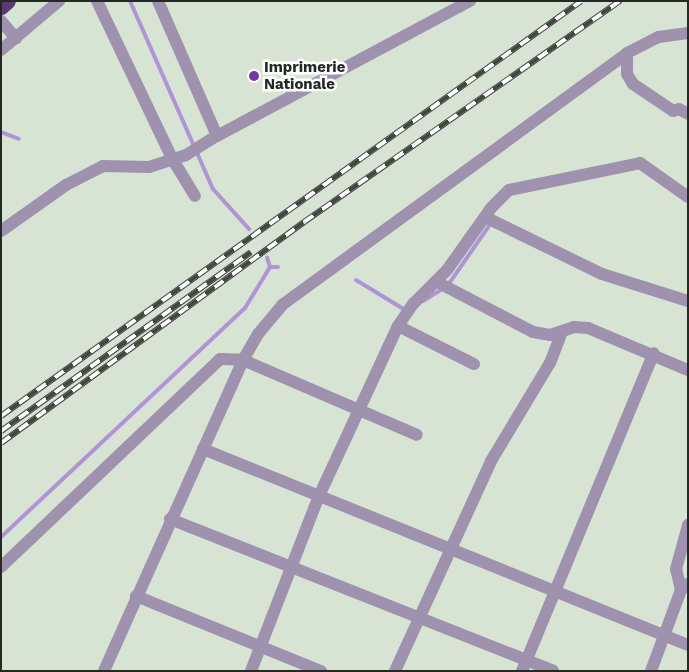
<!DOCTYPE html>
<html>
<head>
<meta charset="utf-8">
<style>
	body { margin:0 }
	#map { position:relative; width:689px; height:672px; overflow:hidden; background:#d7e4d3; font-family:"Work Sans",sans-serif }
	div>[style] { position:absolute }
	.stream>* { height:4px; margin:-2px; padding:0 2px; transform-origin:2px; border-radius:2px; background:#b094d5 }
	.minor>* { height:12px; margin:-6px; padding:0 6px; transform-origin:6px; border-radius:6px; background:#9e92af }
	.highway>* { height:15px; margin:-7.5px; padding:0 7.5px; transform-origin:7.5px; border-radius:7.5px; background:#553a73 }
	.rail>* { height:5.5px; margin-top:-2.75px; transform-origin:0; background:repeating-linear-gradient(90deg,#fff 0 11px,#424740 0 22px); box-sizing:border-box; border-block:1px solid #424740 }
	.dots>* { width:14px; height:14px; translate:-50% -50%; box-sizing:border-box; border:2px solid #fff; border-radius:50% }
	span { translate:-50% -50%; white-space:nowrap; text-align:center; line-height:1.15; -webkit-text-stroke:5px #fff; paint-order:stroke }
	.poi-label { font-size:15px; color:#252923; font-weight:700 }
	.left { translate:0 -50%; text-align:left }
	.frame { position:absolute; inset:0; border:2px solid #252923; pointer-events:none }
</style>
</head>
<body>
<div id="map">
	<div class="stream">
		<i style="left:130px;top:1px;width:206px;rotate:66.2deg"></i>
		<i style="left:213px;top:189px;width:54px;rotate:48deg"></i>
		<i style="left:1px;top:132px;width:19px;rotate:21deg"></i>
		<i style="left:270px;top:267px;width:8px"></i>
		<i style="left:356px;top:280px;width:60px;rotate:31.3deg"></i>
		<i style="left:448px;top:285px;width:75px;rotate:-55.3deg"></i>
		<i style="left:423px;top:301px;width:22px;rotate:-32deg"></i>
		<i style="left:1px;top:537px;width:335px;rotate:-43.2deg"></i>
		<i style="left:245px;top:308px;width:48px;rotate:-58.6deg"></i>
		<i style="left:270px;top:267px;width:10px;rotate:-107deg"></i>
	</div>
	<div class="minor">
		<i style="left:97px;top:1px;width:176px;rotate:64.5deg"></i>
		<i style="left:173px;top:160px;width:42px;rotate:58.6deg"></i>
		<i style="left:158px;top:1px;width:147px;rotate:66.4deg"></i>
		<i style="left:217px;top:136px;width:287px;rotate:-28.1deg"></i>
		<i style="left:1px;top:21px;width:23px;rotate:49deg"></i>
		<i style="left:1px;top:50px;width:76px;rotate:-40.2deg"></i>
		<i style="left:627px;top:53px;width:21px;rotate:90deg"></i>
		<i style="left:627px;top:74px;width:12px;rotate:59deg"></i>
		<i style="left:633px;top:84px;width:48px;rotate:34deg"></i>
		<i style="left:673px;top:111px;width:6px;rotate:-18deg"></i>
		<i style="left:679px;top:109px;width:10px;rotate:29deg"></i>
		<i style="left:485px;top:217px;width:130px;rotate:26deg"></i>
		<i style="left:602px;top:274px;width:90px;rotate:17.4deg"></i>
		<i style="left:1px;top:231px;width:80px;rotate:-35.3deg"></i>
		<i style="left:66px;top:185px;width:42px;rotate:-27.2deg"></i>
		<i style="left:103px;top:166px;width:46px;rotate:1.2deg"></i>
		<i style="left:149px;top:167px;width:39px;rotate:-18deg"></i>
		<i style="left:186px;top:155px;width:36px;rotate:-32deg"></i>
		<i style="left:437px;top:282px;width:108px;rotate:27.5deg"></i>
		<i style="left:533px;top:332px;width:17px;rotate:10deg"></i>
		<i style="left:550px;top:335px;width:25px;rotate:-18deg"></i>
		<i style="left:574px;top:327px;width:14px;rotate:4deg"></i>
		<i style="left:588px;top:328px;width:108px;rotate:22.8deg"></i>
		<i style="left:398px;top:326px;width:85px;rotate:26.6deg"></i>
		<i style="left:203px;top:449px;width:523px;rotate:22deg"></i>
		<i style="left:170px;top:519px;width:412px;rotate:21.6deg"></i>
		<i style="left:1px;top:567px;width:302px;rotate:-43.5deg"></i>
		<i style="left:220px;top:359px;width:23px;rotate:2deg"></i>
		<i style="left:243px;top:360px;width:189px;rotate:23.3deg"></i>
		<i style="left:681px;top:590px;width:22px;rotate:-103deg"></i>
		<i style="left:676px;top:569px;width:46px;rotate:-74.7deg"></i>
		<i style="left:136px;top:596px;width:200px;rotate:22.1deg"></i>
		<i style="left:104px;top:671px;width:341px;rotate:-65.9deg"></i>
		<i style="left:243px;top:360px;width:30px;rotate:-60deg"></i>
		<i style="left:258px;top:334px;width:38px;rotate:-50deg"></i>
		<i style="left:282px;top:305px;width:427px;rotate:-36.1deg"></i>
		<i style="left:627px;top:53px;width:36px;rotate:-27deg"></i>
		<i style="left:659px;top:37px;width:29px;rotate:-8deg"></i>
		<i style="left:251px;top:671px;width:188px;rotate:-68.8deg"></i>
		<i style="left:319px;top:496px;width:187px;rotate:-65.1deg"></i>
		<i style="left:398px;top:326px;width:27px;rotate:-56deg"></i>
		<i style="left:413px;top:304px;width:48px;rotate:-45deg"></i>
		<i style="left:447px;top:270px;width:76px;rotate:-54.6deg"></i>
		<i style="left:491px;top:208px;width:25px;rotate:-45deg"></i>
		<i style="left:509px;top:190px;width:134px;rotate:-11.6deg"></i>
		<i style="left:640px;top:163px;width:59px;rotate:35.3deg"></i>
		<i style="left:395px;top:671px;width:231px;rotate:-65.4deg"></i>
		<i style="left:491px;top:461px;width:114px;rotate:-59deg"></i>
		<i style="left:550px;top:363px;width:33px;rotate:-69deg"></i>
		<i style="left:522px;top:671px;width:344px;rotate:-67.5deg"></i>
		<i style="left:651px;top:671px;width:86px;rotate:-69.7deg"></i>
		<i style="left:681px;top:590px;width:9px;rotate:-41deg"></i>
	</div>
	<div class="highway">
		<i style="left:1px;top:7px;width:9px;rotate:-41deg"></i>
	</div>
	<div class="rail">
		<i style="left:1px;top:416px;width:713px;rotate:-35.58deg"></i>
		<i style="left:1px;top:431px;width:307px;rotate:-35.6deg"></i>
		<i style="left:1px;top:443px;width:375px;rotate:-36.1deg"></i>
		<i style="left:304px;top:222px;width:386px;rotate:-35deg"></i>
	</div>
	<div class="dots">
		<i style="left:254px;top:76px;background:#7336ac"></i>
	</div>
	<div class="poi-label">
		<span class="left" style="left:264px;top:76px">Imprimerie<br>Nationale</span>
	</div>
	<div class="frame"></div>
</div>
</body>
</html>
